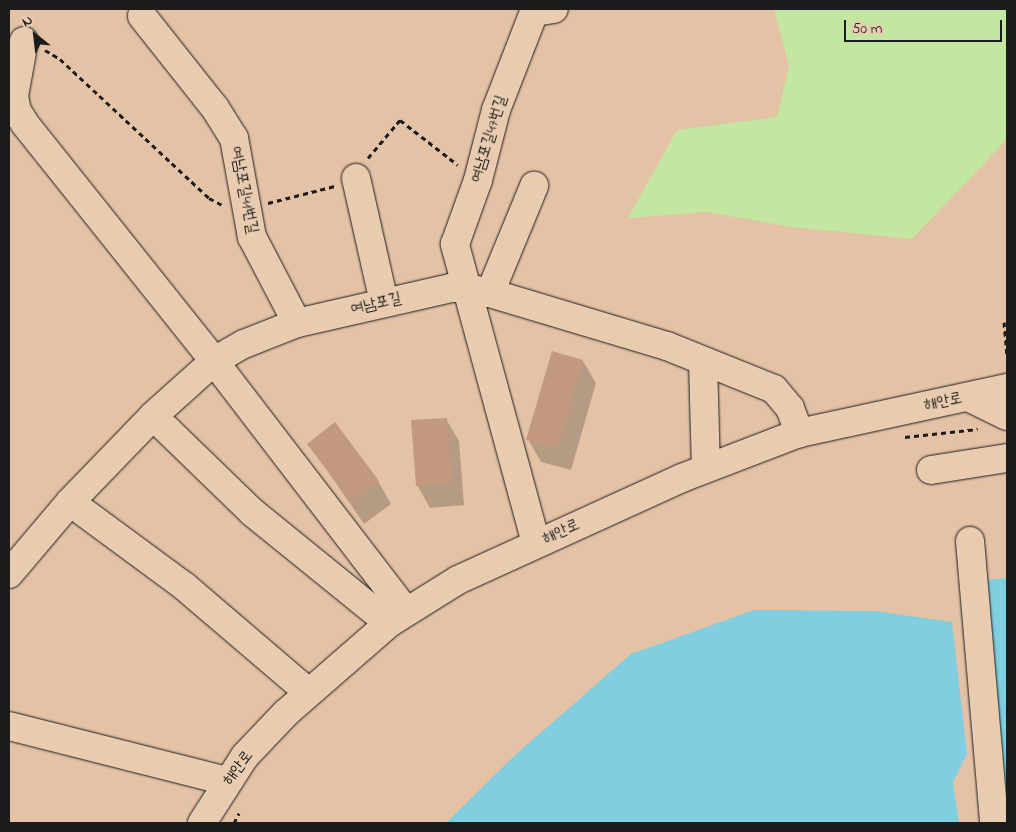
<!DOCTYPE html>
<html>
<head>
<meta charset="utf-8">
<style>
	body { margin:0 }
	#map { position:relative; width:1016px; height:832px; overflow:hidden; background:#e4c2a5; font-family:"Indie Flower","Poor Story",sans-serif }
	div>[style] { position:absolute }
	.green>* { inset:0; background:#c3e6a0 }
	.water>* { inset:0; background:#81cee0 }
	.pier>* { inset:0; background:#e4c2a5 }
	.shadow>* { inset:0; background:#0003 }
	.building>* { inset:0; background:#c2997e }
	.path>* { height:3px; margin-top:-1.5px; transform-origin:0; background:repeating-linear-gradient(90deg,#1c1c1c 0 5px,transparent 0 9px) }
	.roads { filter:drop-shadow(0 0 1px #1c1c1c) drop-shadow(0 0 1px #1c1c1c) }
	.minor>* { height:28px; margin:-14px; padding:0 14px; transform-origin:14px; border-radius:14px; background:#e9ccb0 }
	span { translate:-50% -50%; white-space:nowrap; text-align:center; line-height:1.15; -webkit-text-stroke:4px #e9ccb0; paint-order:stroke }
	.street-label { font-size:16px; color:#1c1c1c }
	.frame { position:absolute; inset:0; border:10px solid #1c1c1c; pointer-events:none }
	.north { position:absolute; left:10px; top:10px; width:50px; height:50px; -webkit-text-stroke:4px #e9ccb0; paint-order:stroke; rotate:331deg; font-size:14px; font-weight:700; line-height:20px; text-align:center; color:#1c1c1c }
	.north::after { content:''; display:block; margin:auto; width:18px; height:22px; background:#1c1c1c; clip-path:polygon(50% 0,100% 100%,50% 72%,0 100%) }
	.scale { position:absolute; left:844px; top:20px; width:158px; height:22px; box-sizing:border-box; border:2px solid #1c1c1c; border-top:0; padding-left:6px; font-size:15px; line-height:18px; white-space:nowrap; color:#1c1c1c; -webkit-text-stroke:4px #e9ccb0; paint-order:stroke }
</style>
</head>
<body>
<div id="map">
	<div class="green">
		<i style="clip-path:polygon(774px 9px,1007px 9px,1007px 139px,912px 239px,792px 227px,706px 212px,628px 218px,677px 130px,777px 117px,789px 66px)"></i>
	</div>
	<div class="water">
		<i style="clip-path:polygon(1007px 578px,1007px 823px,446px 823px,514px 756px,631px 654px,754px 610px,875px 611px,952px 622px,986px 580px)"></i>
	</div>
	<div class="pier">
		<i style="clip-path:polygon(986px 580px,1007px 823px,959px 823px,953px 782px,967px 754px,952px 622px)"></i>
	</div>
	<div class="shadow">
		<i style="clip-path:polygon(583px 361px,596px 383px,571px 470px,541px 462px,528px 439px)"></i>
		<i style="clip-path:polygon(446px 419px,459px 441px,464px 505px,430px 508px,417px 485px)"></i>
		<i style="clip-path:polygon(309px 444px,378px 481px,391px 504px,364px 524px)"></i>
	</div>
	<div class="building">
		<i style="clip-path:polygon(552px 351px,583px 360px,558px 448px,526px 440px)"></i>
		<i style="clip-path:polygon(447px 418px,452px 482px,416px 486px,411px 420px)"></i>
		<i style="clip-path:polygon(335px 422px,379px 481px,351px 502px,307px 444px)"></i>
	</div>
	<div class="path">
		<i style="left:45px;top:50px;width:17px;rotate:31deg"></i>
		<i style="left:60px;top:59px;width:204px;rotate:43deg"></i>
		<i style="left:209px;top:198px;width:15px;rotate:28deg"></i>
		<i style="left:368px;top:158px;width:50px;rotate:-49.9deg"></i>
		<i style="left:400px;top:120px;width:73px;rotate:37.8deg"></i>
		<i style="left:268px;top:203px;width:69px;rotate:-14.2deg"></i>
		<i style="left:1004px;top:322px;width:32px;rotate:85deg"></i>
		<i style="left:905px;top:437px;width:73px;rotate:-6.3deg"></i>
		<i style="left:234px;top:823px;width:11px;rotate:-63deg"></i>
	</div>
	<div class="roads">
		<div class="minor">
			<i style="left:142px;top:16px;width:117px;rotate:51.6deg"></i>
			<i style="left:215px;top:108px;width:36px;rotate:58deg"></i>
			<i style="left:234px;top:138px;width:101px;rotate:79.7deg"></i>
			<i style="left:252px;top:237px;width:97px;rotate:62.4deg"></i>
			<i style="left:24px;top:41px;width:56px;rotate:100.3deg"></i>
			<i style="left:14px;top:96px;width:15px;rotate:79deg"></i>
			<i style="left:17px;top:111px;width:15px;rotate:58deg"></i>
			<i style="left:25px;top:124px;width:303px;rotate:51.4deg"></i>
			<i style="left:214px;top:361px;width:315px;rotate:52.5deg"></i>
			<i style="left:356px;top:178px;width:127px;rotate:77.3deg"></i>
			<i style="left:490px;top:293px;width:116px;rotate:-67.6deg"></i>
			<i style="left:703px;top:362px;width:105px;rotate:88.4deg"></i>
			<i style="left:968px;top:397px;width:43px;rotate:26deg"></i>
			<i style="left:153px;top:416px;width:138px;rotate:44.1deg"></i>
			<i style="left:252px;top:512px;width:176px;rotate:39deg"></i>
			<i style="left:931px;top:470px;width:77px;rotate:-9deg"></i>
			<i style="left:70px;top:502px;width:142px;rotate:36.4deg"></i>
			<i style="left:184px;top:586px;width:163px;rotate:40.5deg"></i>
			<i style="left:970px;top:541px;width:283px;rotate:85.1deg"></i>
			<i style="left:536px;top:543px;width:310px;rotate:-105.2deg"></i>
			<i style="left:455px;top:244px;width:68px;rotate:-70.2deg"></i>
			<i style="left:478px;top:180px;width:72px;rotate:-75.6deg"></i>
			<i style="left:496px;top:110px;width:105px;rotate:-68.8deg"></i>
			<i style="left:534px;top:12px;width:20px;rotate:-9deg"></i>
			<i style="left:9px;top:574px;width:94px;rotate:-49.7deg"></i>
			<i style="left:70px;top:502px;width:120px;rotate:-46deg"></i>
			<i style="left:153px;top:416px;width:82px;rotate:-42deg"></i>
			<i style="left:214px;top:361px;width:34px;rotate:-30deg"></i>
			<i style="left:244px;top:344px;width:57px;rotate:-21.6deg"></i>
			<i style="left:297px;top:323px;width:158px;rotate:-12.8deg"></i>
			<i style="left:451px;top:288px;width:16px"></i>
			<i style="left:467px;top:288px;width:24px;rotate:12deg"></i>
			<i style="left:490px;top:293px;width:185px;rotate:16.7deg"></i>
			<i style="left:667px;top:346px;width:115px;rotate:21.9deg"></i>
			<i style="left:774px;top:389px;width:25px;rotate:50deg"></i>
			<i style="left:790px;top:408px;width:27px;rotate:70deg"></i>
			<i style="left:9px;top:726px;width:225px;rotate:14.2deg"></i>
			<i style="left:202px;top:823px;width:80px;rotate:-57.3deg"></i>
			<i style="left:245px;top:756px;width:59px;rotate:-46.4deg"></i>
			<i style="left:286px;top:713px;width:137px;rotate:-41.1deg"></i>
			<i style="left:389px;top:623px;width:81px;rotate:-31.9deg"></i>
			<i style="left:458px;top:580px;width:246px;rotate:-24.5deg"></i>
			<i style="left:682px;top:478px;width:125px;rotate:-21deg"></i>
			<i style="left:799px;top:433px;width:213px;rotate:-12.2deg"></i>
		</div>
	</div>
	<div class="street-label">
		<span style="left:489px;top:139px;rotate:-73deg">여남포길47번길</span>
		<span style="left:244px;top:190px;rotate:79deg">여남포길41번길</span>
		<span style="left:376px;top:304px;rotate:-13deg">여남포길</span>
		<span style="left:943px;top:402px;rotate:-11deg">해안로</span>
		<span style="left:561px;top:532px;rotate:-24deg">해안로</span>
		<span style="left:238px;top:768px;rotate:-53deg">해안로</span>
	</div>
	<div class="frame"></div>
	<div class="north">N</div>
	<div class="scale">50 m</div>
</div>
</body>
</html>
